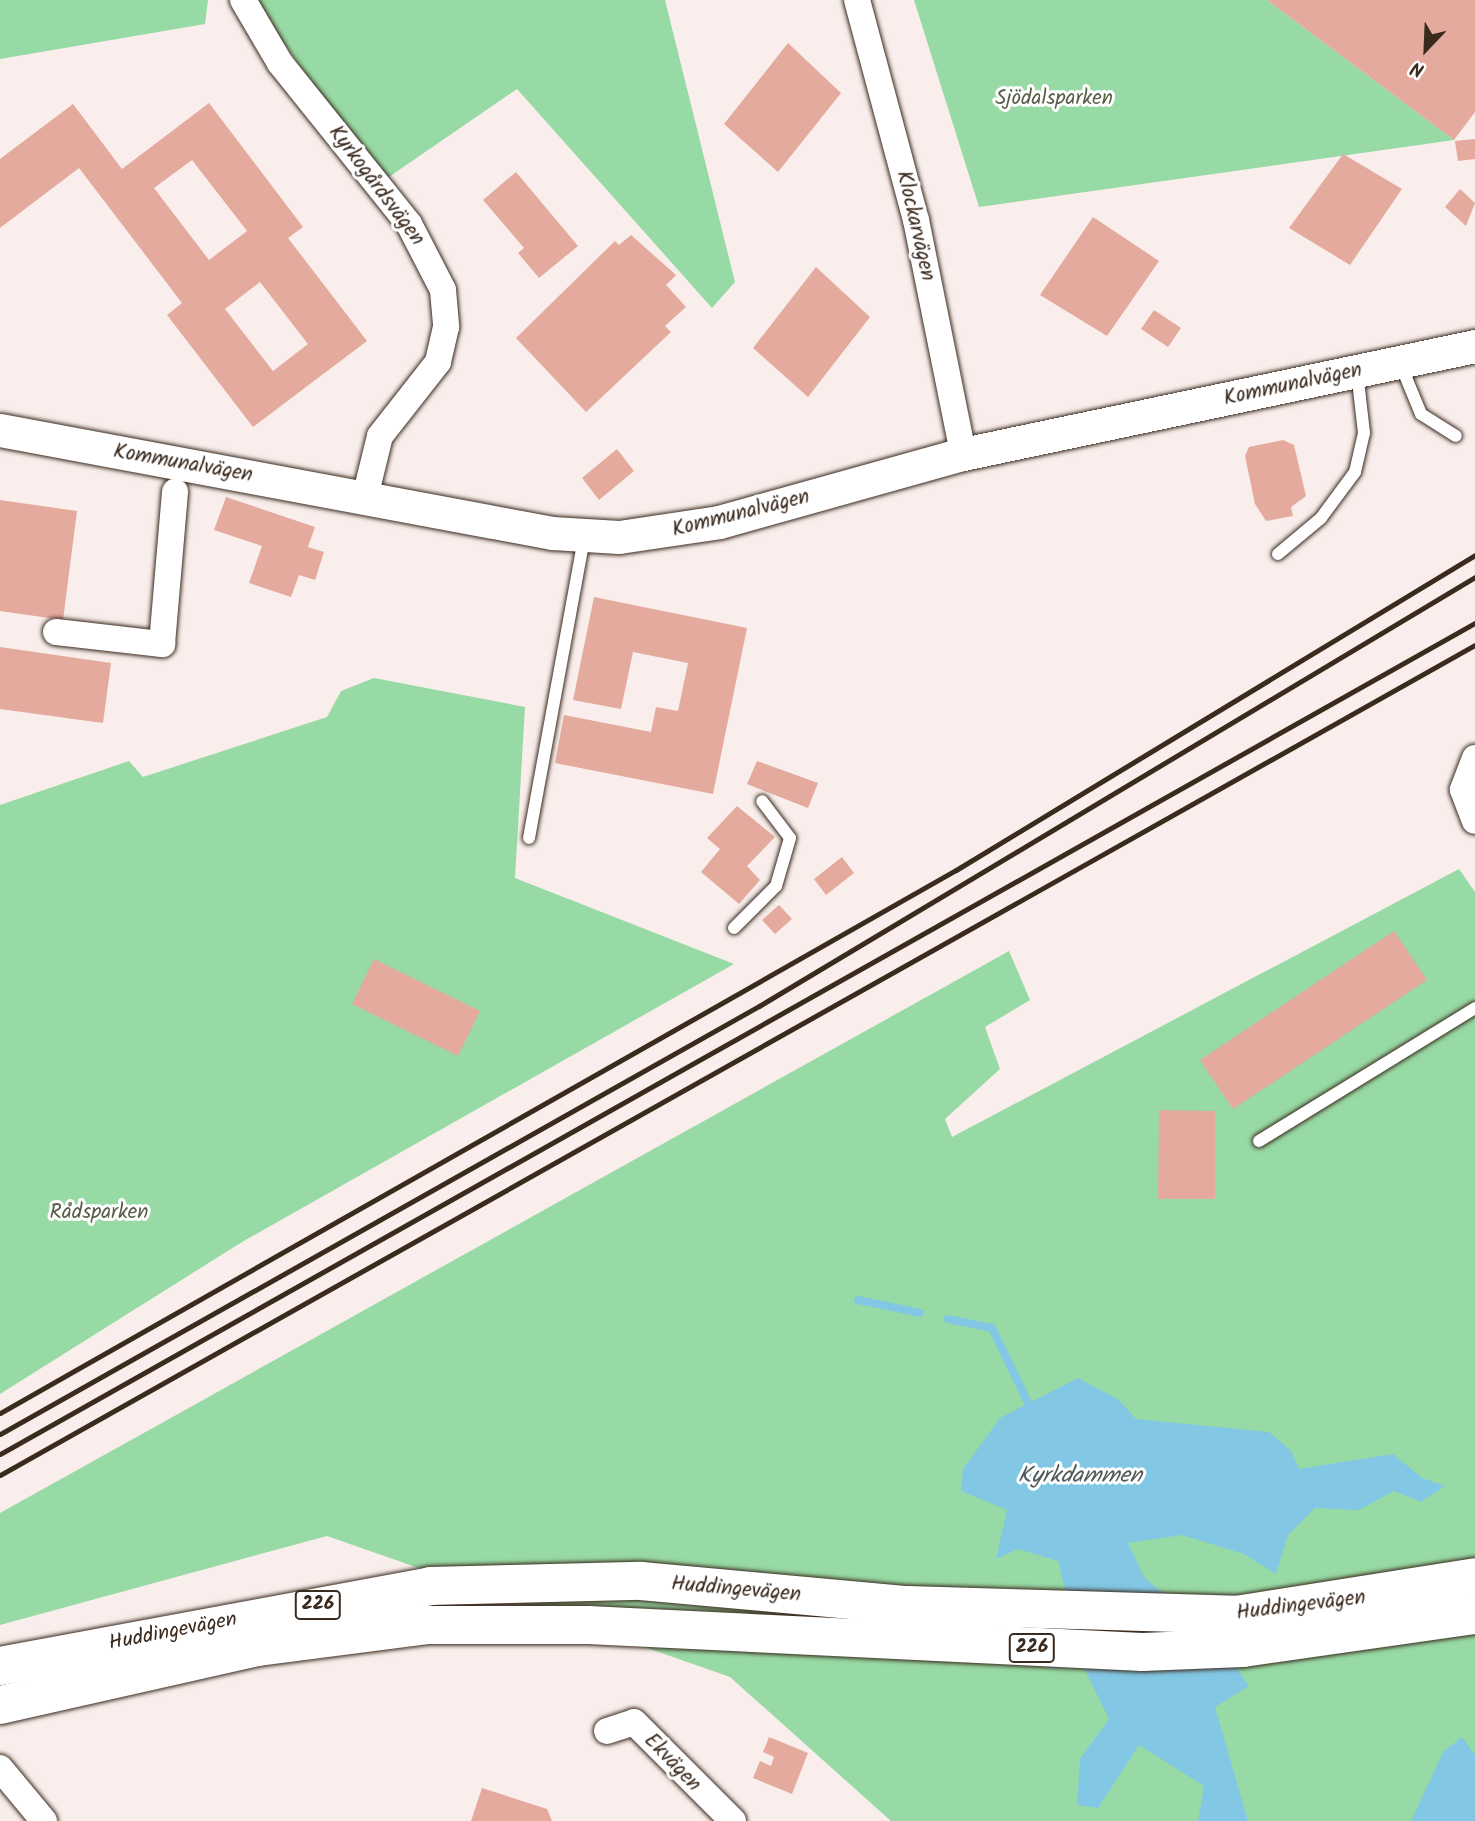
<!DOCTYPE html>
<html>
<head>
<meta charset="utf-8">
<style>
	body { margin:0 }
	#map { position:relative; width:1475px; height:1821px; overflow:hidden; background:#f9eeeb; font-family:Kalam,sans-serif }
	div>[style] { position:absolute }
	.green>* { inset:0; background:#98daa5 }
	.water>* { inset:0; background:#82c7e3 }
	.stream>* { height:8px; margin:-4px; padding:0 4px; transform-origin:4px; border-radius:4px; background:#82c7e3 }
	.building>* { inset:0; background:#e3aa9d }
	.roads { filter:drop-shadow(0 0 2px #3b2a1e) drop-shadow(0 0 2px #3b2a1e) }
	.service>* { height:12px; margin:-6px; padding:0 6px; transform-origin:6px; border-radius:6px; background:#fff }
	.minor>* { height:26px; margin:-13px; padding:0 13px; transform-origin:13px; border-radius:13px; background:#fff }
	.tertiary>* { height:33px; margin:-16.5px; padding:0 16.5px; transform-origin:16.5px; border-radius:16.5px; background:#fff }
	.primary>* { height:38px; margin:-19px; padding:0 19px; transform-origin:19px; border-radius:19px; background:#fff }
	.rail>* { height:5px; margin:-2.5px; padding:0 2.5px; transform-origin:2.5px; border-radius:2.5px; background:#3b2a1e }
	span { translate:-50% -50%; white-space:nowrap; text-align:center; line-height:1.15; -webkit-text-stroke:6px #fff; paint-order:stroke }
	.shield-label span { padding:2px 5px; background:#fff; border:2px solid; border-radius:5px; -webkit-text-stroke-width:0 }
	.shield-label { font-size:19px; color:#3b2a1e; font-weight:700 }
	.park-label { font-size:21px; color:#575f46 }
	.street-label { font-size:21px; color:#3b2a1e }
	.water-label { font-size:23px; color:#505959; font-style:italic }
	.north { position:absolute; left:1391px; top:14px; width:70px; height:70px; -webkit-text-stroke:5px #fff; paint-order:stroke; rotate:203deg; font-size:19px; font-weight:700; line-height:28px; text-align:center; color:#3b2a1e }
	.north::after { content:''; display:block; margin:auto; width:24px; height:32px; background:#3b2a1e; clip-path:polygon(50% 0,100% 100%,50% 72%,0 100%) }
</style>
</head>
<body>
<div id="map">
	<div class="green">
		<i style="clip-path:polygon(0 0,208px 0,205px 24px,0 59px)"></i>
		<i style="clip-path:polygon(253px 0,665px 0,735px 282px,712px 308px,517px 89px,383px 181px)"></i>
		<i style="clip-path:polygon(914px 0,1267px 0,1454px 140px,979px 207px)"></i>
		<i style="clip-path:polygon(374px 678px,525px 707px,515px 878px,734px 964px,242px 1242px,0 1394px,0 805px,129px 761px,143px 777px,327px 717px,341px 691px)"></i>
		<i style="clip-path:polygon(1459px 869px,1475px 892px,1475px 1821px,891px 1821px,730px 1677px,327px 1536px,0 1625px,0 1513px,1009px 951px,1030px 1000px,985px 1027px,1000px 1069px,945px 1119px,952px 1137px)"></i>
	</div>
	<div class="water">
		<i style="clip-path:polygon(1078px 1378px,1119px 1400px,1136px 1419px,1269px 1432px,1291px 1451px,1299px 1469px,1393px 1454px,1422px 1478px,1445px 1486px,1421px 1502px,1394px 1491px,1359px 1510px,1315px 1508px,1288px 1535px,1276px 1574px,1244px 1554px,1182px 1535px,1128px 1543px,1144px 1577px,1219px 1641px,1249px 1686px,1215px 1707px,1248px 1821px,1198px 1821px,1204px 1786px,1139px 1745px,1098px 1808px,1077px 1805px,1080px 1759px,1109px 1719px,1082px 1664px,1051px 1669px,1046px 1659px,1073px 1622px,1058px 1561px,1018px 1549px,996px 1559px,1007px 1510px,961px 1491px,963px 1469px,1000px 1418px)"></i>
		<i style="clip-path:polygon(1462px 1737px,1475px 1755px,1475px 1821px,1411px 1821px,1443px 1752px)"></i>
	</div>
	<div class="stream">
		<i style="left:858px;top:1300px;width:63px;rotate:11.8deg"></i>
		<i style="left:948px;top:1319px;width:45px;rotate:11.6deg"></i>
		<i style="left:992px;top:1328px;width:90px;rotate:64.3deg"></i>
	</div>
	<div class="building">
		<i style="clip-path:polygon(1267px 0,1475px 0,1475px 112px,1454px 140px)"></i>
		<i style="clip-path:polygon(788px 43px,841px 93px,778px 172px,724px 124px)"></i>
		<i style="clip-path:polygon(evenodd,209px 103px,303px 227px,288px 238px,367px 341px,253px 427px,167px 315px,182px 303px,79px 168px,0 228px,0 159px,73px 104px,122px 169px,209px 103px,192px 160px,247px 231px,209px 260px,154px 188px,192px 160px,209px 103px,260px 282px,308px 344px,273px 371px,225px 309px,260px 282px)"></i>
		<i style="clip-path:polygon(1475px 139px,1475px 159px,1458px 161px,1455px 141px)"></i>
		<i style="clip-path:polygon(1343px 154px,1402px 189px,1350px 265px,1289px 228px)"></i>
		<i style="clip-path:polygon(516px 172px,578px 246px,539px 278px,518px 253px,524px 248px,483px 200px)"></i>
		<i style="clip-path:polygon(1460px 189px,1475px 203px,1466px 226px,1445px 207px)"></i>
		<i style="clip-path:polygon(1093px 217px,1159px 261px,1107px 336px,1040px 295px)"></i>
		<i style="clip-path:polygon(631px 235px,676px 275px,666px 285px,686px 307px,665px 326px,671px 332px,586px 412px,516px 338px,615px 241px,619px 245px)"></i>
		<i style="clip-path:polygon(816px 267px,870px 317px,808px 397px,753px 348px)"></i>
		<i style="clip-path:polygon(1154px 310px,1181px 328px,1168px 347px,1141px 329px)"></i>
		<i style="clip-path:polygon(1283px 440px,1294px 445px,1306px 496px,1291px 507px,1293px 516px,1266px 521px,1255px 504px,1245px 456px,1249px 447px)"></i>
		<i style="clip-path:polygon(617px 449px,634px 471px,599px 500px,582px 478px)"></i>
		<i style="clip-path:polygon(226px 497px,315px 527px,308px 547px,324px 552px,315px 580px,299px 575px,291px 597px,249px 583px,262px 546px,214px 530px)"></i>
		<i style="clip-path:polygon(0 500px,77px 511px,63px 620px,0 611px)"></i>
		<i style="clip-path:polygon(594px 597px,747px 628px,713px 794px,555px 763px,564px 715px,651px 732px,656px 707px,678px 711px,688px 663px,633px 652px,621px 709px,573px 700px)"></i>
		<i style="clip-path:polygon(0 647px,111px 663px,103px 723px,0 709px)"></i>
		<i style="clip-path:polygon(757px 761px,818px 783px,808px 808px,747px 784px)"></i>
		<i style="clip-path:polygon(737px 806px,775px 837px,747px 866px,760px 880px,739px 904px,701px 872px,720px 849px,707px 838px)"></i>
		<i style="clip-path:polygon(842px 857px,854px 873px,826px 895px,814px 879px)"></i>
		<i style="clip-path:polygon(779px 905px,792px 919px,775px 934px,762px 920px)"></i>
		<i style="clip-path:polygon(1394px 931px,1427px 980px,1233px 1109px,1200px 1060px)"></i>
		<i style="clip-path:polygon(374px 959px,480px 1011px,458px 1056px,352px 1004px)"></i>
		<i style="clip-path:polygon(1159px 1110px,1215px 1111px,1215px 1199px,1158px 1199px)"></i>
		<i style="clip-path:polygon(769px 1737px,808px 1753px,792px 1794px,753px 1778px,760px 1761px,771px 1766px,774px 1757px,763px 1752px)"></i>
		<i style="clip-path:polygon(482px 1788px,547px 1809px,552px 1821px,471px 1821px)"></i>
	</div>
	<div class="roads">
		<div class="service">
			<i style="left:1400px;top:363px;width:55px;rotate:67.6deg"></i>
			<i style="left:1421px;top:414px;width:41px;rotate:32.2deg"></i>
			<i style="left:1278px;top:554px;width:56px;rotate:-39.9deg"></i>
			<i style="left:1321px;top:518px;width:57px;rotate:-53.5deg"></i>
			<i style="left:1355px;top:472px;width:40px;rotate:-77deg"></i>
			<i style="left:1364px;top:433px;width:61px;rotate:-96.5deg"></i>
			<i style="left:529px;top:838px;width:305px;rotate:-79.6deg"></i>
			<i style="left:734px;top:928px;width:59px;rotate:-45deg"></i>
			<i style="left:776px;top:886px;width:50px;rotate:-73.7deg"></i>
			<i style="left:790px;top:838px;width:46px;rotate:-127.1deg"></i>
			<i style="left:1259px;top:1141px;width:254px;rotate:-31.6deg"></i>
		</div>
		<div class="minor">
			<i style="left:243px;top:0;width:73px;rotate:59.6deg"></i>
			<i style="left:280px;top:63px;width:206px;rotate:51.3deg"></i>
			<i style="left:409px;top:224px;width:74px;rotate:62.7deg"></i>
			<i style="left:443px;top:290px;width:37px;rotate:85deg"></i>
			<i style="left:446px;top:327px;width:36px;rotate:103deg"></i>
			<i style="left:438px;top:362px;width:94px;rotate:128.1deg"></i>
			<i style="left:380px;top:436px;width:63px;rotate:103.8deg"></i>
			<i style="left:857px;top:0;width:228px;rotate:75deg"></i>
			<i style="left:916px;top:220px;width:239px;rotate:78.6deg"></i>
			<i style="left:56px;top:632px;width:107px;rotate:6.5deg"></i>
			<i style="left:162px;top:644px;width:153px;rotate:-85.1deg"></i>
			<i style="left:1475px;top:758px;width:34px;rotate:111deg"></i>
			<i style="left:1463px;top:790px;width:33px;rotate:69deg"></i>
			<i style="left:607px;top:1731px;width:28px;rotate:-18deg"></i>
			<i style="left:634px;top:1722px;width:140px;rotate:45deg"></i>
			<i style="left:0;top:1768px;width:69px;rotate:50.3deg"></i>
		</div>
		<div class="tertiary">
			<i style="left:0;top:430px;width:562px;rotate:10.57deg"></i>
			<i style="left:552px;top:533px;width:67px;rotate:3.4deg"></i>
			<i style="left:619px;top:537px;width:101px;rotate:-8.5deg"></i>
			<i style="left:719px;top:522px;width:253px;rotate:-15.6deg"></i>
			<i style="left:963px;top:454px;width:523px;rotate:-11.91deg"></i>
		</div>
		<div class="primary">
			<i style="left:0;top:1666px;width:437px;rotate:-10.5deg"></i>
			<i style="left:430px;top:1586px;width:211px;rotate:-1.4deg"></i>
			<i style="left:641px;top:1581px;width:267px;rotate:5.2deg"></i>
			<i style="left:907px;top:1605px;width:329px;rotate:1.7deg"></i>
			<i style="left:1236px;top:1615px;width:242px;rotate:-9deg"></i>
			<i style="left:0;top:1705px;width:264px;rotate:-12.7deg"></i>
			<i style="left:258px;top:1647px;width:170px;rotate:-7.4deg"></i>
			<i style="left:427px;top:1625px;width:161px"></i>
			<i style="left:588px;top:1625px;width:555px;rotate:2.79deg"></i>
			<i style="left:1142px;top:1652px;width:101px;rotate:-2.3deg"></i>
			<i style="left:1243px;top:1648px;width:234px;rotate:-8.1deg"></i>
		</div>
	</div>
	<div class="rail">
		<i style="left:0;top:1413px;width:1099px;rotate:-29.6deg"></i>
		<i style="left:956px;top:870px;width:607px;rotate:-31.26deg"></i>
		<i style="left:0;top:1434px;width:871px;rotate:-29.42deg"></i>
		<i style="left:759px;top:1006px;width:835px;rotate:-30.93deg"></i>
		<i style="left:0;top:1454px;width:1693px;rotate:-29.4deg"></i>
		<i style="left:0;top:1475px;width:1692px;rotate:-29.37deg"></i>
	</div>
	<div class="shield-label">
		<span style="left:318px;top:1605px">226</span>
		<span style="left:1032px;top:1648px">226</span>
	</div>
	<div class="park-label">
		<span style="left:1054px;top:99px">Sjödalsparken</span>
		<span style="left:99px;top:1213px">Rådsparken</span>
	</div>
	<div class="street-label">
		<span style="left:376px;top:186px;rotate:53deg">Kyrkogårdsvägen</span>
		<span style="left:915px;top:226px;rotate:77deg">Klockarvägen</span>
		<span style="left:1293px;top:385px;rotate:-12deg">Kommunalvägen</span>
		<span style="left:183px;top:464px;rotate:10deg">Kommunalvägen</span>
		<span style="left:741px;top:514px;rotate:-14deg">Kommunalvägen</span>
		<span style="left:736px;top:1590px;rotate:5deg">Huddingevägen</span>
		<span style="left:1301px;top:1606px;rotate:-7deg">Huddingevägen</span>
		<span style="left:173px;top:1632px;rotate:-11deg">Huddingevägen</span>
		<span style="left:672px;top:1763px;rotate:46deg">Ekvägen</span>
	</div>
	<div class="water-label">
		<span style="left:1080px;top:1476px">Kyrkdammen</span>
	</div>
	<div class="north">N</div>
</div>
</body>
</html>
